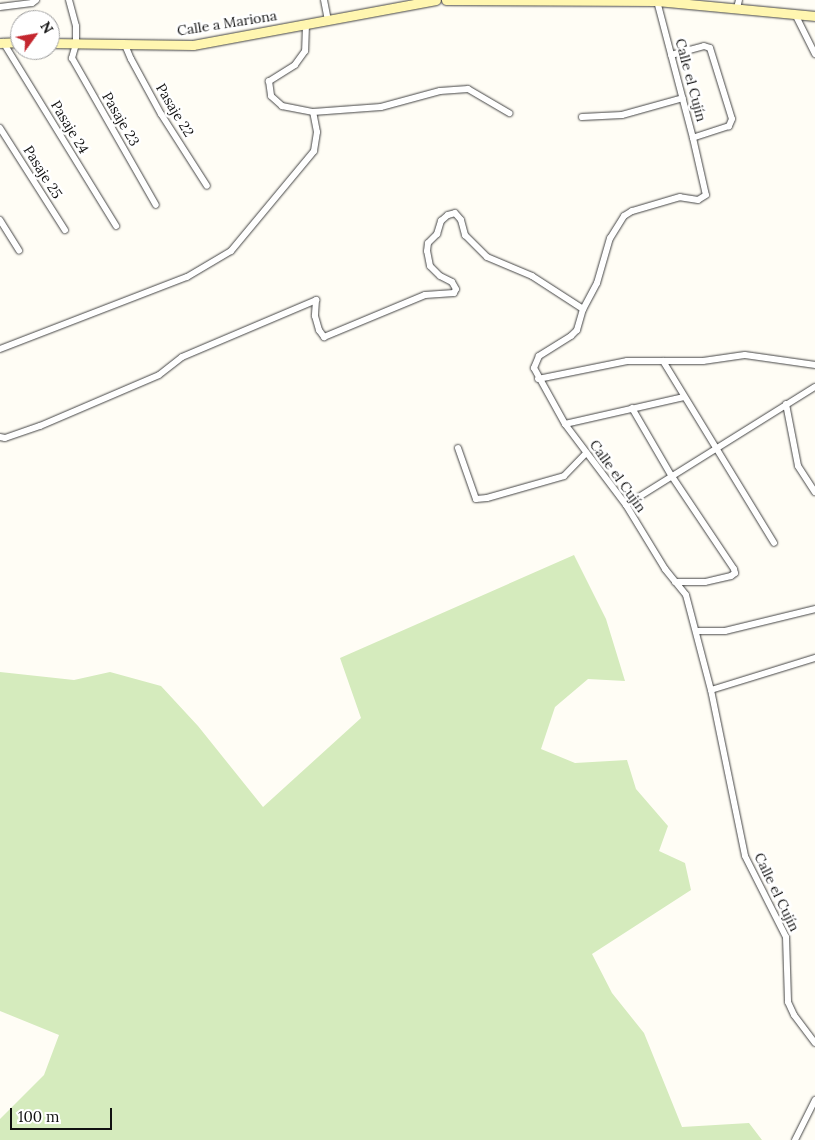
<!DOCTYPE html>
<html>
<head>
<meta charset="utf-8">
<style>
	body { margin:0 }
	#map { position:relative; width:815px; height:1140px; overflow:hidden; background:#fffdf5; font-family:Lora,serif }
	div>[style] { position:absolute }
	.green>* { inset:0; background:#d5ebbd }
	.roads { filter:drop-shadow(0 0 1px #444) drop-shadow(0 0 1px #444) }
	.minor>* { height:6px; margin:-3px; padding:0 3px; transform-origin:3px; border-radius:3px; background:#fff }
	.secondary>* { height:9px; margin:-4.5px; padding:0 4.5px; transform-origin:4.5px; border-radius:4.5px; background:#fff6b0 }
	span { translate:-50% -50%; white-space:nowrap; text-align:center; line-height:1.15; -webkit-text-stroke:5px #fff; paint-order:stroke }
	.street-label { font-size:14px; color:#111 }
	.north { position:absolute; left:10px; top:10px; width:50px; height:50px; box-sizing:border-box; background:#fff; border:1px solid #a0a0a0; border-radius:50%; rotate:58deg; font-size:14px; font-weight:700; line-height:20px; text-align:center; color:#111 }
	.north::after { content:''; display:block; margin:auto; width:18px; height:22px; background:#c4262e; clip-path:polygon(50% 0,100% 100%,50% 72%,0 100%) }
	.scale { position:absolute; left:10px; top:1108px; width:102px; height:22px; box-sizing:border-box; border:2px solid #111; border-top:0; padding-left:6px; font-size:15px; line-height:18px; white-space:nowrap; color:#111; -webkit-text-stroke:4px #fff; paint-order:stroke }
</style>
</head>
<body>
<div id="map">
	<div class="green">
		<i style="clip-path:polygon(574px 555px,606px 619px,625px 681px,588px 679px,555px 707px,541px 749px,575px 763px,627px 760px,636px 789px,668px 826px,659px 851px,685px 863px,691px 890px,592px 954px,612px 993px,644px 1033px,682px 1127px,749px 1123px,762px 1140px,0 1140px,0 1119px,44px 1075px,59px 1035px,0 1011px,0 672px,74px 680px,110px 672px,161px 686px,198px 726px,263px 807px,361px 718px,340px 658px)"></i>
	</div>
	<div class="roads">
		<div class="minor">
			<i style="left:69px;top:0;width:27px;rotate:75deg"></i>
			<i style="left:76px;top:26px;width:18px;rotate:90deg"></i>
			<i style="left:76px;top:44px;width:15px;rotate:106deg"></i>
			<i style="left:72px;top:58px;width:169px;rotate:60.3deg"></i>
			<i style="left:324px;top:0;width:20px;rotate:79deg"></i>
			<i style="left:657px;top:1px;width:142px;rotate:75.3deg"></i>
			<i style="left:693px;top:138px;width:58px;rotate:77.2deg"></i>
			<i style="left:706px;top:195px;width:9px;rotate:148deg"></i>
			<i style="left:698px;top:200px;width:18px;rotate:-171deg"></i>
			<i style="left:680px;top:197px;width:50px;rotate:163.7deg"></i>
			<i style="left:632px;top:211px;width:9px;rotate:148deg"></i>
			<i style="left:624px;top:216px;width:26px;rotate:122deg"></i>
			<i style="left:610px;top:238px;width:47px;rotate:106.1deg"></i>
			<i style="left:597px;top:283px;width:30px;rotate:118deg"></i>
			<i style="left:583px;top:309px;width:22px;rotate:106deg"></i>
			<i style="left:577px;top:330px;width:8px;rotate:135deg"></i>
			<i style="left:571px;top:336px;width:38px;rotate:148deg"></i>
			<i style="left:539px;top:356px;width:13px;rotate:113deg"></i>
			<i style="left:534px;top:368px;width:64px;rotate:61deg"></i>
			<i style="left:565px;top:424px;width:101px;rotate:53deg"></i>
			<i style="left:626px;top:505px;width:75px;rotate:58.6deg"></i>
			<i style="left:665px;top:569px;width:33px;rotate:51deg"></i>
			<i style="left:686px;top:595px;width:98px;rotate:75.3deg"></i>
			<i style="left:711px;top:690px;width:169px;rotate:78.4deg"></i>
			<i style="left:745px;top:856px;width:91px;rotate:63.2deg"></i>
			<i style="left:786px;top:937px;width:65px;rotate:88.2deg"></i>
			<i style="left:788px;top:1002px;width:14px;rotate:65deg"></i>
			<i style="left:794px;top:1015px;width:35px;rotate:53deg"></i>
			<i style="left:0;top:7px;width:32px;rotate:-7deg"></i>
			<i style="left:32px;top:3px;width:5px;rotate:-37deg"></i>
			<i style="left:737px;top:8px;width:8px;rotate:-76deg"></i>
			<i style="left:795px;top:14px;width:45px;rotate:63.4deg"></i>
			<i style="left:306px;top:25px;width:26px;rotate:92deg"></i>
			<i style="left:305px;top:51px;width:17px;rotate:126deg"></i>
			<i style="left:295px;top:65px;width:31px;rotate:148deg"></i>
			<i style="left:269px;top:81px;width:15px;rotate:82deg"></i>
			<i style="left:271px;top:96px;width:15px;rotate:42deg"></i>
			<i style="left:282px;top:106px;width:32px;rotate:11deg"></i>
			<i style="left:313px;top:112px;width:68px;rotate:-4.2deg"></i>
			<i style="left:381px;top:107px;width:61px;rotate:-15.2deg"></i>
			<i style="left:440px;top:91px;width:28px;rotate:-4deg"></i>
			<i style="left:468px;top:89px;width:48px;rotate:30.3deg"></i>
			<i style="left:3px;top:42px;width:216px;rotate:58.4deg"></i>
			<i style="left:125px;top:45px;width:15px;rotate:67deg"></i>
			<i style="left:131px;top:59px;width:63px;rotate:61.4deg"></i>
			<i style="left:161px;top:114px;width:85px;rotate:57.4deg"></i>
			<i style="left:671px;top:55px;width:34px;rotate:-15deg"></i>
			<i style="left:704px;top:46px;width:6px;rotate:18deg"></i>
			<i style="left:710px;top:48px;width:74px;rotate:72.8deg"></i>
			<i style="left:732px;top:119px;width:8px;rotate:113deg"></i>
			<i style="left:729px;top:126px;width:38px;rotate:162deg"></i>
			<i style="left:582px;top:117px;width:40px;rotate:-2.9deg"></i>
			<i style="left:622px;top:115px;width:63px;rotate:-15.6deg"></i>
			<i style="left:0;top:128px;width:121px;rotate:57.5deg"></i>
			<i style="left:0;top:220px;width:36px;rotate:58deg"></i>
			<i style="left:0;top:349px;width:200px;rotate:-21.1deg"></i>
			<i style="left:187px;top:277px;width:51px;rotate:-30.6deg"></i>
			<i style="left:231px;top:251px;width:130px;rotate:-50.3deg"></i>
			<i style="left:314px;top:151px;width:19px;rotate:-81deg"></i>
			<i style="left:317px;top:132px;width:20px;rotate:-101deg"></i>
			<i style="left:663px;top:361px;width:213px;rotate:58.6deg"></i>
			<i style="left:538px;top:379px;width:91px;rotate:-11.4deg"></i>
			<i style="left:627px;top:361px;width:76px"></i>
			<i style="left:703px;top:361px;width:42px;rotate:-8.1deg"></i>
			<i style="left:745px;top:355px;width:71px;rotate:8.1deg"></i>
			<i style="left:786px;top:404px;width:63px;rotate:79deg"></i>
			<i style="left:798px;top:466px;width:31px;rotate:57deg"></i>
			<i style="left:632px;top:408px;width:78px;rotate:59.8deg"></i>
			<i style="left:671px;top:475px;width:113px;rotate:56.2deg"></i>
			<i style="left:734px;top:569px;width:4px;rotate:76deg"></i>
			<i style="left:735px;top:573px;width:5px;rotate:143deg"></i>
			<i style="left:731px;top:576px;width:27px;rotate:167deg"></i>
			<i style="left:705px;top:582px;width:30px;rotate:180deg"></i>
			<i style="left:565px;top:424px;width:122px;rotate:-12.8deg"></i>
			<i style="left:0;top:437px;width:5px;rotate:11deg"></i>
			<i style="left:5px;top:438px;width:37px;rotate:-19deg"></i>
			<i style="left:40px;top:426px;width:129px;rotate:-23.2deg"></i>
			<i style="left:159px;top:375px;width:29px;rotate:-38deg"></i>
			<i style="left:182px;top:357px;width:146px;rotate:-23deg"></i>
			<i style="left:316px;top:300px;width:16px;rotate:94deg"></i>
			<i style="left:315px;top:316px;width:15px;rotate:74deg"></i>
			<i style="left:319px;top:330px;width:9px;rotate:54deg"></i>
			<i style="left:324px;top:337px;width:109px;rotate:-22.6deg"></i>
			<i style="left:425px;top:295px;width:29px;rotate:-4deg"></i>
			<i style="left:454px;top:293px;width:4px;rotate:-63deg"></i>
			<i style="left:456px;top:289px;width:8px;rotate:-120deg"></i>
			<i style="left:452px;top:282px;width:13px;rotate:-153deg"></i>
			<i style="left:440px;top:276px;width:14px;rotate:-135deg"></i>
			<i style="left:430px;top:266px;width:15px;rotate:-101deg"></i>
			<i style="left:427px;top:251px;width:8px;rotate:-83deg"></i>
			<i style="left:428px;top:243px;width:13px;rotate:-45deg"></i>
			<i style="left:437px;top:234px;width:14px;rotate:-73deg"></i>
			<i style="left:441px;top:221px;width:9px;rotate:-41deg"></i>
			<i style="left:448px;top:215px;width:7px;rotate:-16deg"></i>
			<i style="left:455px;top:213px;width:9px;rotate:49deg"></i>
			<i style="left:461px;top:220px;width:16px;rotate:75deg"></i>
			<i style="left:465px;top:235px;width:31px;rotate:45deg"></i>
			<i style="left:487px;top:257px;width:49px;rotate:22.9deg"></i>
			<i style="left:532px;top:276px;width:61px;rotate:32.9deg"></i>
			<i style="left:458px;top:448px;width:54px;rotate:70.6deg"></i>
			<i style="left:476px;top:499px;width:11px;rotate:-5deg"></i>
			<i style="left:487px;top:498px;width:80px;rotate:-15.9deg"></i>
			<i style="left:564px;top:476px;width:32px;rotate:-46deg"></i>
			<i style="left:626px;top:505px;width:223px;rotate:-32deg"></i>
			<i style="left:696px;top:631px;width:29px"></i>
			<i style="left:725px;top:631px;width:93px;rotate:-13.7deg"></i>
			<i style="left:711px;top:690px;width:109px;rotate:-17.1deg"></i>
			<i style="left:795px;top:1140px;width:45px;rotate:-63.4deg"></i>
		</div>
		<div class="secondary">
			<i style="left:446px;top:0;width:211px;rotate:0.3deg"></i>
			<i style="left:657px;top:1px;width:159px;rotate:5.4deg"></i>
			<i style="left:0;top:43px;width:20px;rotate:-3deg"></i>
			<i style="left:50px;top:43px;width:143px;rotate:0.8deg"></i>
			<i style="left:193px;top:45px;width:247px;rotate:-10.5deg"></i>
		</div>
	</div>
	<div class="street-label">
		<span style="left:227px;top:23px;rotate:-9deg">Calle a Mariona</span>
		<span style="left:691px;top:80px;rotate:75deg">Calle el Cujín</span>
		<span style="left:175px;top:110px;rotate:59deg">Pasaje 22</span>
		<span style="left:121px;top:119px;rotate:60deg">Pasaje 23</span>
		<span style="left:70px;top:127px;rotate:59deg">Pasaje 24</span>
		<span style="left:43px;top:172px;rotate:58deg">Pasaje 25</span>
		<span style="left:618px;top:476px;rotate:54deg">Calle el Cujín</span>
		<span style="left:777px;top:892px;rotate:64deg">Calle el Cujín</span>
	</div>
	<div class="north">N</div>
	<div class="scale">100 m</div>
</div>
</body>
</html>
